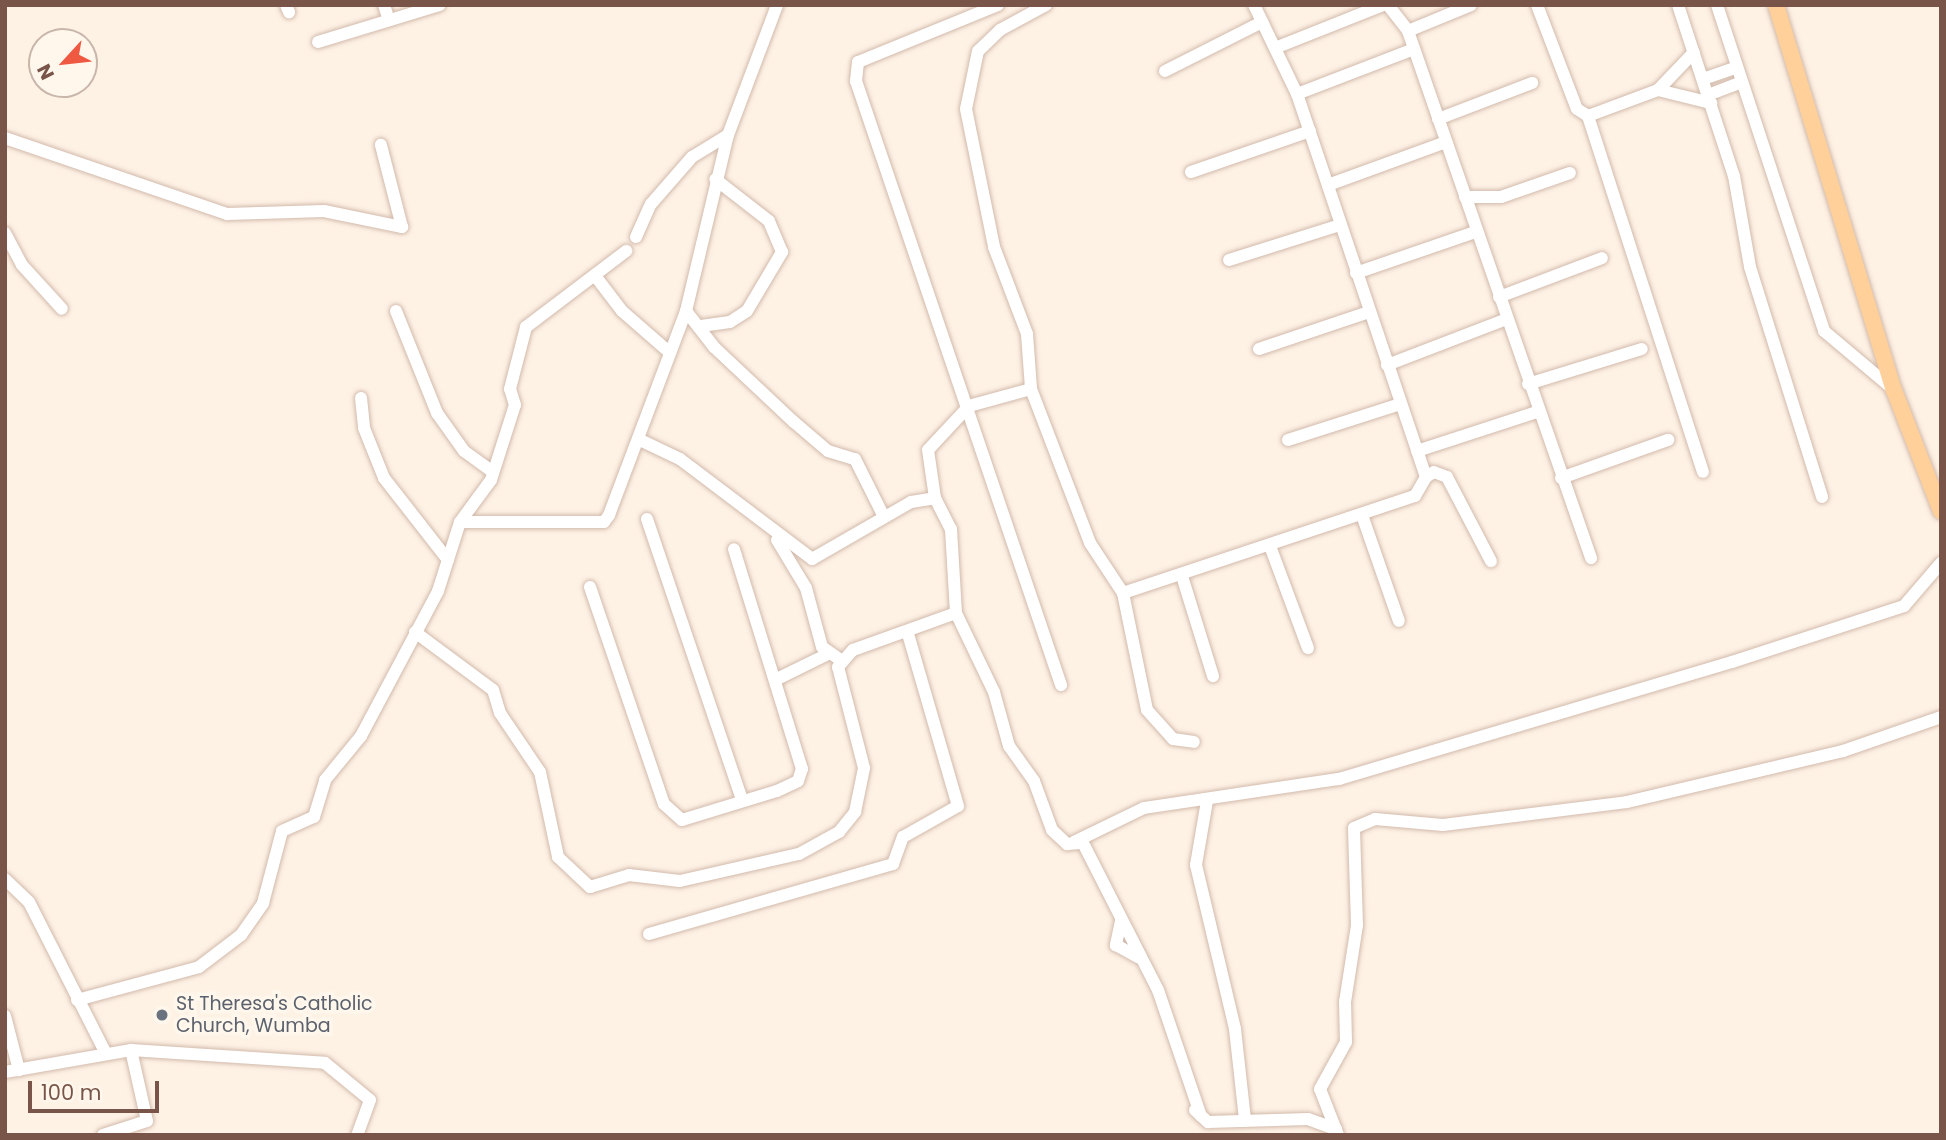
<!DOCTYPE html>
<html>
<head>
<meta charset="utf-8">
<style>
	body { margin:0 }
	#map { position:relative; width:1946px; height:1140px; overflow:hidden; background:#fef2e5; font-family:Poppins,sans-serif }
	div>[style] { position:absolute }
	.roads { filter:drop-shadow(0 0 2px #d2baac) drop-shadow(0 0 2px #d2baac) }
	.minor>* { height:12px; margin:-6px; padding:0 6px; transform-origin:6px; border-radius:6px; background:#fff }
	.major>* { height:16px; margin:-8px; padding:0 8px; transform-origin:8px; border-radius:8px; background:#ffd09a }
	.dots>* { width:19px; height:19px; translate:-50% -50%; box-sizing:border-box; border:4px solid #fff6ec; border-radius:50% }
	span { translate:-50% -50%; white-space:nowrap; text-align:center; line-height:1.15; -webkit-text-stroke:7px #fff6ec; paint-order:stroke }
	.worship-label { font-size:19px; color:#5b616d }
	.left { translate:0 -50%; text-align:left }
	.frame { position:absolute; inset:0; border:7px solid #785548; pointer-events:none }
	.north { position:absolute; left:28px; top:28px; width:70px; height:70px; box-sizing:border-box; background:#fff6ec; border:2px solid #c9b6aa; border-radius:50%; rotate:243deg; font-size:19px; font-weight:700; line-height:28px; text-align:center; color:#785548 }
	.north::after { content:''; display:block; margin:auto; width:24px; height:32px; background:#ef5942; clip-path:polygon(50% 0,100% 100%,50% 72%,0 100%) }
	.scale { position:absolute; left:28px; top:1081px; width:131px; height:32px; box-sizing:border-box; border:4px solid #785548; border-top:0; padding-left:9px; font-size:21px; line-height:24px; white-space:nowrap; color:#785548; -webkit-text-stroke:5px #fff6ec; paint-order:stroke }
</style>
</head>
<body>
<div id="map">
	<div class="roads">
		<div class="minor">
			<i style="left:286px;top:5px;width:8px;rotate:67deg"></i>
			<i style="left:384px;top:5px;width:16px;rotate:72deg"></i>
			<i style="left:998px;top:5px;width:151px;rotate:157.8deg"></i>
			<i style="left:858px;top:62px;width:19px;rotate:96deg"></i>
			<i style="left:856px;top:81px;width:638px;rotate:71.25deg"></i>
			<i style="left:1046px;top:5px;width:52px;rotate:151.5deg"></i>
			<i style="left:1000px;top:30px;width:30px;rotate:136deg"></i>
			<i style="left:978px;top:51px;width:59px;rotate:101.7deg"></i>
			<i style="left:966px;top:109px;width:141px;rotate:78.5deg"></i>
			<i style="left:994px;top:247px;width:93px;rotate:69.2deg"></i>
			<i style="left:1027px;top:334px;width:55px;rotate:85.8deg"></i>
			<i style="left:1031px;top:389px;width:165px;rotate:69deg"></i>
			<i style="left:1090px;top:543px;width:60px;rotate:56.6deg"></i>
			<i style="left:1123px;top:593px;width:308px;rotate:-18.4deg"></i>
			<i style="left:1415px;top:496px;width:22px;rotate:-60deg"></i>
			<i style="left:1426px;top:477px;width:404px;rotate:-108.6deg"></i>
			<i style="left:1297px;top:94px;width:99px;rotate:-115.8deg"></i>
			<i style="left:1388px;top:5px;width:33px;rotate:52deg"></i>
			<i style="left:1408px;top:31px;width:558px;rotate:70.85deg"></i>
			<i style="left:1537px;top:5px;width:111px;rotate:69deg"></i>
			<i style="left:1577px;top:109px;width:13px;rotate:32deg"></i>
			<i style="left:1588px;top:116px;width:374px;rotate:72.1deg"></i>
			<i style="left:1678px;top:5px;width:180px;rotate:71.9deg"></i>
			<i style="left:1734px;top:176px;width:92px;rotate:80deg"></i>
			<i style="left:1750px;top:267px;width:241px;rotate:72.6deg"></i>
			<i style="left:1717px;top:5px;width:343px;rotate:71.8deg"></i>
			<i style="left:1824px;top:331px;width:92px;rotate:40.1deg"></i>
			<i style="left:1408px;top:31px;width:68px;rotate:-22.4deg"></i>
			<i style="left:318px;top:42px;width:127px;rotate:-16.9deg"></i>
			<i style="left:1275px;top:48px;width:116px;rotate:-21.7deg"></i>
			<i style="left:1165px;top:71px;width:109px;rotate:-26.8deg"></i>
			<i style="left:1703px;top:79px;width:36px;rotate:-19deg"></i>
			<i style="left:1658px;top:90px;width:55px;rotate:13.8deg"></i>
			<i style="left:1297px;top:94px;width:125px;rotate:-21deg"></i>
			<i style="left:1708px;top:95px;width:36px;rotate:-21deg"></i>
			<i style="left:1588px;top:116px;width:75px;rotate:-20.4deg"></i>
			<i style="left:1658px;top:90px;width:52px;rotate:-46.5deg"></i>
			<i style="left:1438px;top:119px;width:101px;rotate:-21deg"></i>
			<i style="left:5px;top:138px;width:235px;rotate:18.9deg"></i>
			<i style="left:227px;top:214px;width:97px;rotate:-1.8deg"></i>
			<i style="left:324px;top:211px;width:80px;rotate:11.6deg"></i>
			<i style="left:402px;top:227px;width:85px;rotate:-104.4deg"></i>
			<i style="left:1191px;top:172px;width:126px;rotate:-19deg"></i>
			<i style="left:1328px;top:185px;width:126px;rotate:-20deg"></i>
			<i style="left:1465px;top:197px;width:36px"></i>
			<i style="left:1501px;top:197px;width:73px;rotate:-19.2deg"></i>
			<i style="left:5px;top:233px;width:36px;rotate:62deg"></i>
			<i style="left:22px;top:265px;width:59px;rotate:47.7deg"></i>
			<i style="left:636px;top:237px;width:36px;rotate:-66deg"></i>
			<i style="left:651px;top:204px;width:62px;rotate:-48.9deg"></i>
			<i style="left:692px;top:157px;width:42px;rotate:-31.4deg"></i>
			<i style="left:1229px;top:260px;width:116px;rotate:-17.5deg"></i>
			<i style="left:1356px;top:273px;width:126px;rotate:-19deg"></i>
			<i style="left:596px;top:277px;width:43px;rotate:52.6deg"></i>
			<i style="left:622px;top:311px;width:62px;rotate:41.1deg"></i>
			<i style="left:1499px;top:297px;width:110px;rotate:-20.7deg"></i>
			<i style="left:396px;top:311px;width:110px;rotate:68.1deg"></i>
			<i style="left:437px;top:413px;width:47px;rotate:54.6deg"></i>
			<i style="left:464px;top:451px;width:36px;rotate:36deg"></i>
			<i style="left:686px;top:311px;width:46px;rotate:52.1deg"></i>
			<i style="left:714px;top:347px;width:110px;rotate:43.2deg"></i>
			<i style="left:794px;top:422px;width:45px;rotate:40.5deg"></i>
			<i style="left:828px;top:451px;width:28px;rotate:17deg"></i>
			<i style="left:855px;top:459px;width:65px;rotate:63.4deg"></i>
			<i style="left:701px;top:326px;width:29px;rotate:-8deg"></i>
			<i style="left:730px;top:322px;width:20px;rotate:-33deg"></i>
			<i style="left:747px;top:311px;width:69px;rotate:-59.3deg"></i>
			<i style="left:782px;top:252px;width:34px;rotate:-113deg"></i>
			<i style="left:769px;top:221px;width:68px;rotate:-142.1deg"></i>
			<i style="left:1259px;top:349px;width:116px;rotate:-18.6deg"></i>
			<i style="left:1387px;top:365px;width:129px;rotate:-21deg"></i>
			<i style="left:1528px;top:384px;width:119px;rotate:-17.1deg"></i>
			<i style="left:1031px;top:389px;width:64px;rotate:164.7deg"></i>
			<i style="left:969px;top:406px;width:60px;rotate:133deg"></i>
			<i style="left:928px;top:450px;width:49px;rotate:81.7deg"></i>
			<i style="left:935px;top:498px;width:35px;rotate:63deg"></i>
			<i style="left:951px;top:529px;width:84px;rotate:86.6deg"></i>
			<i style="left:956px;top:613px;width:88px;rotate:64.3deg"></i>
			<i style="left:994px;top:692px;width:56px;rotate:74.5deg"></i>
			<i style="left:1009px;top:746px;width:43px;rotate:54.5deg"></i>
			<i style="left:1034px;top:781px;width:52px;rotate:69.8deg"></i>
			<i style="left:1052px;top:830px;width:21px;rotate:43deg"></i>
			<i style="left:1067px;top:844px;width:16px;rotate:-4deg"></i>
			<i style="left:1083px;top:843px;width:165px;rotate:63deg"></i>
			<i style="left:1158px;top:990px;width:133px;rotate:71.2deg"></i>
			<i style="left:361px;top:398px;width:30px;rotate:84deg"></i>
			<i style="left:364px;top:428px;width:54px;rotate:68.2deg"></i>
			<i style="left:384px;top:478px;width:104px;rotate:52deg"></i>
			<i style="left:638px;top:439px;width:47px;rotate:25.5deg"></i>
			<i style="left:680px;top:459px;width:166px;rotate:37.1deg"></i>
			<i style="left:812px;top:559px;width:114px;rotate:-29.9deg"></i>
			<i style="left:911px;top:502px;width:24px;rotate:-9deg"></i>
			<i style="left:1288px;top:440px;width:118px;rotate:-17.8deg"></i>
			<i style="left:1417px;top:451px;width:126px;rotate:-18deg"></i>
			<i style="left:1426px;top:477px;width:9px;rotate:-32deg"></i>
			<i style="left:1434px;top:472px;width:14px;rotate:21deg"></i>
			<i style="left:1447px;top:477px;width:95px;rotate:62.4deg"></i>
			<i style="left:1561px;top:478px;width:114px;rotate:-19.6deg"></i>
			<i style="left:1362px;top:515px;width:112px;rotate:70.8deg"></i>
			<i style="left:647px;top:519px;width:296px;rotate:71.3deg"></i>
			<i style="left:460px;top:522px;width:144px"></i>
			<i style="left:604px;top:522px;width:9px;rotate:-54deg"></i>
			<i style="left:609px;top:515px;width:218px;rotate:-69.3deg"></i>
			<i style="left:686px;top:311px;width:181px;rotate:-76.6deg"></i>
			<i style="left:728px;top:135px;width:139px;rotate:-69.3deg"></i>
			<i style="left:777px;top:540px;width:56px;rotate:58.9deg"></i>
			<i style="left:806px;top:588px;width:61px;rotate:74.8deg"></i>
			<i style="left:822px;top:647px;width:24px;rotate:35deg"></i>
			<i style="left:1270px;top:546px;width:109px;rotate:69.6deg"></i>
			<i style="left:1182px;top:576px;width:105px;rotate:72.8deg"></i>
			<i style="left:590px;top:587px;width:229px;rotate:71.2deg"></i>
			<i style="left:664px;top:804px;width:24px;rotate:42deg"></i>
			<i style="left:682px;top:820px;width:99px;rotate:-17deg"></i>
			<i style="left:777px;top:791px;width:23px;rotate:-25deg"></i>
			<i style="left:798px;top:781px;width:13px;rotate:-72deg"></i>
			<i style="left:802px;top:769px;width:230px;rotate:-107.2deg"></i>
			<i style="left:1123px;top:593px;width:119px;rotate:78.4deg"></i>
			<i style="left:1147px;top:710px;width:39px;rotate:48deg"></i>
			<i style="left:1173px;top:739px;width:21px;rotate:8deg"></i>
			<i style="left:415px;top:632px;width:97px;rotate:36.6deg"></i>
			<i style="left:493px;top:690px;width:24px;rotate:73deg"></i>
			<i style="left:500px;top:713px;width:71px;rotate:55.9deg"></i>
			<i style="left:540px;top:772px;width:87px;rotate:78deg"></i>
			<i style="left:558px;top:857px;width:44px;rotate:43.2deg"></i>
			<i style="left:590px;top:887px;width:41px;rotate:-17.1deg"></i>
			<i style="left:629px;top:875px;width:51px;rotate:6.7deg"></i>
			<i style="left:680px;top:881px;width:122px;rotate:-12.8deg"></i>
			<i style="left:799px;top:854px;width:46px;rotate:-28.8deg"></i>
			<i style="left:839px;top:832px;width:26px;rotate:-51deg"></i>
			<i style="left:855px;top:812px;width:45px;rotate:-78.4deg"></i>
			<i style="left:864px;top:768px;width:104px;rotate:-104.4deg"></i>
			<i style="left:838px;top:667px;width:23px;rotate:-49deg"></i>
			<i style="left:853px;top:650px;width:109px;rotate:-19.8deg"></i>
			<i style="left:777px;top:679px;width:57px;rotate:-26.1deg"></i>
			<i style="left:1207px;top:801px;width:65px;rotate:99.8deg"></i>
			<i style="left:1196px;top:865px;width:169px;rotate:76.6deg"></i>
			<i style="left:1235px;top:1029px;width:92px;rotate:83.7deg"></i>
			<i style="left:1074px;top:842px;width:78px;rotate:-25.9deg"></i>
			<i style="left:1144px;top:808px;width:197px;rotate:-8.5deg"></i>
			<i style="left:1339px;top:779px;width:410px;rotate:-16.6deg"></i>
			<i style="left:1732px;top:662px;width:181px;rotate:-18deg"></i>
			<i style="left:1904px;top:606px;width:57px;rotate:-49.3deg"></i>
			<i style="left:5px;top:879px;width:33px;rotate:44deg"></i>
			<i style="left:29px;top:902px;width:168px;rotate:63.1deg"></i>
			<i style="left:1121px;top:921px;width:25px;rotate:102deg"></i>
			<i style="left:1116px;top:945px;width:26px;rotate:29deg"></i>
			<i style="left:649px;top:934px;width:254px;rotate:-16deg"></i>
			<i style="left:893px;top:864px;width:29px;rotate:-70deg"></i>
			<i style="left:903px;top:837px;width:63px;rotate:-29.4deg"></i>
			<i style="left:958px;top:806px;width:182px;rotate:-106.2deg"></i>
			<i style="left:77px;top:1000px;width:126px;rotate:-15.1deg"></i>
			<i style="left:199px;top:967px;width:53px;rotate:-37.3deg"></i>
			<i style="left:241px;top:935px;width:39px;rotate:-55deg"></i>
			<i style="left:263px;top:903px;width:74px;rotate:-75.2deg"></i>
			<i style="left:282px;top:831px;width:35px;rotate:-24deg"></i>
			<i style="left:314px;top:817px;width:39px;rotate:-73deg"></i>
			<i style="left:325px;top:780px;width:57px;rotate:-50.7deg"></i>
			<i style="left:361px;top:736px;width:164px;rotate:-62deg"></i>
			<i style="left:438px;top:591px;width:72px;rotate:-72.3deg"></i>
			<i style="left:460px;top:522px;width:52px;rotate:-53.6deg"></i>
			<i style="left:491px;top:480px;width:79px;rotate:-72.3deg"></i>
			<i style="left:515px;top:405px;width:17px;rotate:-107deg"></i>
			<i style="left:510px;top:389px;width:64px;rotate:-75.5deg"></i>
			<i style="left:526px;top:327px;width:126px;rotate:-37.2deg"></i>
			<i style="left:5px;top:1016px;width:56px;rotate:75.5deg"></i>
			<i style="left:5px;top:1072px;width:128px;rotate:-9.9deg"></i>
			<i style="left:131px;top:1050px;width:194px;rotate:3.8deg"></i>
			<i style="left:325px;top:1063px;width:58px;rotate:39.4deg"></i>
			<i style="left:370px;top:1100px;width:37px;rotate:110deg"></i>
			<i style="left:1195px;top:1110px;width:18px;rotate:43deg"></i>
			<i style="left:1208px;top:1122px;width:100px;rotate:-1.7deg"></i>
			<i style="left:1308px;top:1119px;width:30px;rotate:20deg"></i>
			<i style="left:103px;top:1135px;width:46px;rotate:-17.7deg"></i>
			<i style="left:147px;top:1121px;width:73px;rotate:-102.7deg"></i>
			<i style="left:1338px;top:1135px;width:49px;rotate:-111.4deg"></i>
			<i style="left:1320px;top:1089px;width:54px;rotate:-61deg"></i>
			<i style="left:1346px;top:1042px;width:40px;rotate:-91.4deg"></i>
			<i style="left:1345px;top:1002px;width:78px;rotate:-81.1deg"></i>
			<i style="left:1357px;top:925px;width:97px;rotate:-91.8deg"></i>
			<i style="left:1354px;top:828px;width:23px;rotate:-23deg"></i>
			<i style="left:1375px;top:819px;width:68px;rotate:5deg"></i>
			<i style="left:1443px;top:825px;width:185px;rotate:-7.1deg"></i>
			<i style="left:1627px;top:802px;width:222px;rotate:-13.3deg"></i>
			<i style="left:1843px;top:751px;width:104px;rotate:-19.1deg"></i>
		</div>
		<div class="major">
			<i style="left:1776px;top:5px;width:403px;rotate:73deg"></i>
			<i style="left:1894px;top:390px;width:130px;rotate:68.8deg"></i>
		</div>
	</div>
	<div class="dots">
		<i style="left:162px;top:1015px;background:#6b7280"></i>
	</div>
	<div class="worship-label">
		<span class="left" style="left:176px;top:1015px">St Theresa's Catholic<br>Church, Wumba</span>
	</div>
	<div class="frame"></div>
	<div class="north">N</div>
	<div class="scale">100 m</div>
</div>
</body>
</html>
